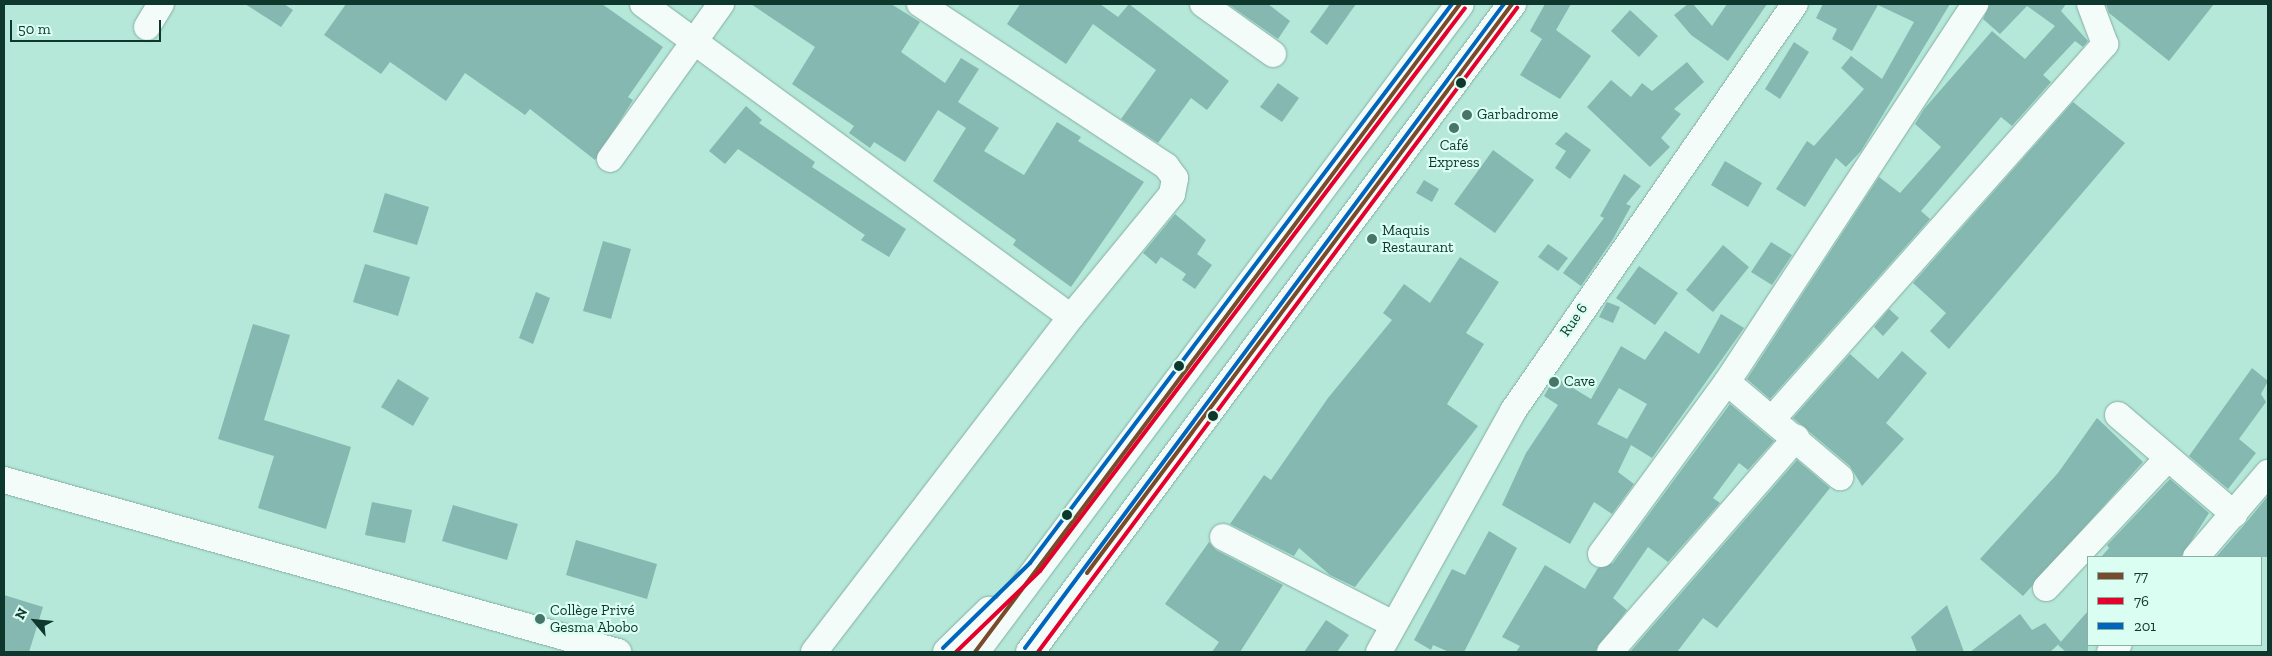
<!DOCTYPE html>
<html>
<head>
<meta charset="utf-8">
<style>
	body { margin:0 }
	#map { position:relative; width:2272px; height:656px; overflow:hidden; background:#b5e8d9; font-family:"Zilla Slab",serif }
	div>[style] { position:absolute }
	.building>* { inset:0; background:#85b8b0 }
	.roads { filter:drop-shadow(0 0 1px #85aea3) drop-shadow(0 0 1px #85aea3) }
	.minor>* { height:26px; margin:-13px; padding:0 13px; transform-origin:13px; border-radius:13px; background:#f4fcf9 }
	.major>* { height:28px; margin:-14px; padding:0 14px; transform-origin:14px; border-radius:14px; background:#f4fcf9 }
	.bus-1>* { height:4px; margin:-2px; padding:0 2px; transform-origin:2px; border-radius:2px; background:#7a4b2a }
	.bus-2>* { height:4px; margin:-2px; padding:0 2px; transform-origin:2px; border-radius:2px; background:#e4002b }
	.bus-3>* { height:4px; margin:-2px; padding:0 2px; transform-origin:2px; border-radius:2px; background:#0065bd }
	.dots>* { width:14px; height:14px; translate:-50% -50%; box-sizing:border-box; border:2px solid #dbfef2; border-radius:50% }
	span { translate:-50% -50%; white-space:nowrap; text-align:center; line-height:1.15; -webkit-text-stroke:4.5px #dbfef2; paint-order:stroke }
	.poi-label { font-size:15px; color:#0e372d }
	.left { translate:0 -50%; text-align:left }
	.street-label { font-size:15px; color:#0e372d }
	.frame { position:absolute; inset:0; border:5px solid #0e372d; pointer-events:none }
	.legend { position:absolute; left:2087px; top:556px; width:175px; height:90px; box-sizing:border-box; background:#dbfef2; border:1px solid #89aea3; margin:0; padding:6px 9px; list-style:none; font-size:15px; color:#0e372d }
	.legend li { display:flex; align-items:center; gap:10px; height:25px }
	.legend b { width:25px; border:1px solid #89aea3 }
	.north { position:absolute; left:10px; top:596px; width:50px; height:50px; -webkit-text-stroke:4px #dbfef2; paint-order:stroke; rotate:298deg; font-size:14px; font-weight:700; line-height:20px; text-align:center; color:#0e372d }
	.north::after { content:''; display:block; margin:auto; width:18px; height:22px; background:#0e372d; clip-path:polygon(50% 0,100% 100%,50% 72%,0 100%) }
	.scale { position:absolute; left:10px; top:20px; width:151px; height:22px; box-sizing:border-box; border:2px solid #0e372d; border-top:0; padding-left:6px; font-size:15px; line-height:18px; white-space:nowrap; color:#0e372d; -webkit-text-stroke:4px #dbfef2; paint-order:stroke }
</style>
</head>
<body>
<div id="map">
	<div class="building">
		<i style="clip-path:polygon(245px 4px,284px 4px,293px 10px,281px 27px)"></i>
		<i style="clip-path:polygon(346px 4px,602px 4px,663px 47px,628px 97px,633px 100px,595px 160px,530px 109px,525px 115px,465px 73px,446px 101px,390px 62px,381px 74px,324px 35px)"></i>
		<i style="clip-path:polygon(751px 4px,891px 4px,920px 22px,901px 52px,945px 83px,961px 58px,979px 69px,958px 102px,999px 128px,984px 151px,1024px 175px,1057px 122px,1081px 137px,1078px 141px,1144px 182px,1071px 287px,1013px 245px,1016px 240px,933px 181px,966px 128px,938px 110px,905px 162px,874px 142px,870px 148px,849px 133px,854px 126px,792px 84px,815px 47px)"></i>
		<i style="clip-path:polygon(1020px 4px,1100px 4px,1118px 17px,1129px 4px,1229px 81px,1207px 110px,1191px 98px,1158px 143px,1121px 119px,1156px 70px,1093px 24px,1066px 64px,1007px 24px)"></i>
		<i style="clip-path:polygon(1228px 4px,1268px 4px,1290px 21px,1278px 39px)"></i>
		<i style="clip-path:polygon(1330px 4px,1356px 4px,1327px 45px,1310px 32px)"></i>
		<i style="clip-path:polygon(1545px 4px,1571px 4px,1556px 30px,1591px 56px,1560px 99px,1520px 75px,1542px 39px,1530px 31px)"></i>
		<i style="clip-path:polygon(1688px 4px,1693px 4px,1712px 26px,1727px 4px,1767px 4px,1728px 61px,1691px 35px,1674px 15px)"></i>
		<i style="clip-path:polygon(1823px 4px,1950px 4px,1861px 151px,1846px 167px,1836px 158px,1805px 207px,1776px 189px,1807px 141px,1814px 146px,1864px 89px,1841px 68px,1851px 56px,1882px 79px,1914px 22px,1878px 5px,1852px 51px,1832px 39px,1837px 29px,1816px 18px)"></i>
		<i style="clip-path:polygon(1990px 4px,2066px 4px,2061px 11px,2088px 41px,2083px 47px,2075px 41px,2043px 75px,2051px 82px,2012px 126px,2001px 117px,1921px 211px,1930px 219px,1770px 399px,1747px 379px,1879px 177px,1900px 193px,1941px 147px,1915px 124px,1924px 109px,1992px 31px,2025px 59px,2055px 26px,2027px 6px,2000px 34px,1983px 19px)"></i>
		<i style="clip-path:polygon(2106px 4px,2214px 4px,2169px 61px,2109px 13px)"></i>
		<i style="clip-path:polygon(1630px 10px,1658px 36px,1639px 57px,1611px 31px)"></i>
		<i style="clip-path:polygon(1794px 42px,1809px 52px,1780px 99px,1765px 89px)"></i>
		<i style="clip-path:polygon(1687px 62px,1704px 82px,1674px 109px,1681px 114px,1661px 138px,1670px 147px,1650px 167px,1587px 107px,1611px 80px,1631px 97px,1642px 83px,1652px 91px)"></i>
		<i style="clip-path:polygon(1278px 83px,1299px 98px,1282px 122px,1260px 107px)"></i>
		<i style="clip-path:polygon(2073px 102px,2125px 143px,1949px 349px,1930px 331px,1946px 313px,1913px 283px)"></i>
		<i style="clip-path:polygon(746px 106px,762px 120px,759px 123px,815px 162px,812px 167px,906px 229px,889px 257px,861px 240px,865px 235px,738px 149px,725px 164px,709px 151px)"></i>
		<i style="clip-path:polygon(1566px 132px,1591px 150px,1570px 179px,1555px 168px,1566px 151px,1555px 144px)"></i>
		<i style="clip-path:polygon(1493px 150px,1534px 180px,1495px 233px,1454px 204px)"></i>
		<i style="clip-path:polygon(1725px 161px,1762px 183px,1748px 207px,1711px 185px)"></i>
		<i style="clip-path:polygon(1624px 174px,1641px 186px,1626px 204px,1631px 206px,1613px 239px,1581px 286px,1563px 273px,1604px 218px,1600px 216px)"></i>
		<i style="clip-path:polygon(1424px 180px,1439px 189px,1432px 202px,1416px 193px)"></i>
		<i style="clip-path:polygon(385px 193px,429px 207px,417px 245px,373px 232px)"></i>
		<i style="clip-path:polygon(1175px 214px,1206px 240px,1197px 254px,1212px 265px,1195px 289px,1182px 280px,1186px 274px,1161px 257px,1156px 264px,1143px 253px)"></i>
		<i style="clip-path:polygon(603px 241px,631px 249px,611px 319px,583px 311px)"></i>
		<i style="clip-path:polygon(1771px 242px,1792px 255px,1772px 285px,1751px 272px)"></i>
		<i style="clip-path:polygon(1548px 244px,1568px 258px,1558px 271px,1538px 257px)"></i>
		<i style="clip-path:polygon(1723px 245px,1749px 267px,1713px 312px,1686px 290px)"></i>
		<i style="clip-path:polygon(1460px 257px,1499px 282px,1466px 333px,1484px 344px,1447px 404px,1478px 426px,1355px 587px,1330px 575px,1299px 548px,1294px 556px,1230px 524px,1264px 475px,1271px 480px,1328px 398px,1392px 320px,1383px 313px,1404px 284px,1430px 303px)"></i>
		<i style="clip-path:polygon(365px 264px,410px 277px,398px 316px,353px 302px)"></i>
		<i style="clip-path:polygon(1639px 266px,1678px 293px,1655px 325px,1616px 298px)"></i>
		<i style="clip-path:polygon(536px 292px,550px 298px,533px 344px,519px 338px)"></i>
		<i style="clip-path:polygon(1607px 302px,1620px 307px,1613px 323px,1599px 317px)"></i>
		<i style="clip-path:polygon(1889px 309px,1899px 318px,1883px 336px,1874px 327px)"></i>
		<i style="clip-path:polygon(evenodd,1721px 314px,1744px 328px,1652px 458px,1631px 445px,1618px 472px,1634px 484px,1612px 514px,1594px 502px,1570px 544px,1502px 505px,1526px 453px,1558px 405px,1544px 396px,1555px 377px,1591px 399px,1621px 346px,1645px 360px,1665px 331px,1699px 354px,1721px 314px,1619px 388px,1647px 404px,1627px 439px,1597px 424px,1619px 388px)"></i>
		<i style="clip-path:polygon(253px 324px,290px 335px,264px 420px,351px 447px,326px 529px,258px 508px,274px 456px,218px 439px)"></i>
		<i style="clip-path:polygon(1902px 351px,1927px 373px,1886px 423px,1904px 439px,1862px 486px,1850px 466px,1793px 418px,1850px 354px,1878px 379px)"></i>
		<i style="clip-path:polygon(2252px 368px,2268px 381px,2261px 394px,2266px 402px,2239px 439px,2256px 453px,2228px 489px,2189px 456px)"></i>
		<i style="clip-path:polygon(398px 379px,429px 398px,413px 426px,381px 407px)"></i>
		<i style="clip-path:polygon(1730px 404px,1774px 441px,1748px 470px,1739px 463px,1713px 498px,1720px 503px,1668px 562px,1648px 547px,1613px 598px,1627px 610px,1595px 652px,1516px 652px,1520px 646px,1502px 637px,1545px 565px,1585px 589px,1598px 568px,1613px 563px)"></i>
		<i style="clip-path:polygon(2097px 418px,2143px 462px,2023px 596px,1980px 559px,2058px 473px)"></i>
		<i style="clip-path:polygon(1797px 460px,1830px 488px,1717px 628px,1703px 618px,1677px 652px,1630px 652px)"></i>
		<i style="clip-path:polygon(2170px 479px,2209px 513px,2181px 557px,2101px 557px,2109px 548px,2107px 545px)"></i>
		<i style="clip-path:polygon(2268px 496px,2268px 557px,2216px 557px,2245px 524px)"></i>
		<i style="clip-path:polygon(372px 502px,412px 510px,405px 543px,365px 535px)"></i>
		<i style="clip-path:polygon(453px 505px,518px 524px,507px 560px,442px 541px)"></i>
		<i style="clip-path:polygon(1489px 531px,1517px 548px,1464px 652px,1449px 652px,1433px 645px,1431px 650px,1414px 640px,1452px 569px,1465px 575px)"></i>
		<i style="clip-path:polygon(576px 540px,657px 564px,647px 599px,566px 575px)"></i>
		<i style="clip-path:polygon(1209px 542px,1216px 550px,1283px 585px,1240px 652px,1212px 652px,1219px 642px,1165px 604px)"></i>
		<i style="clip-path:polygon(4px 595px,43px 607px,29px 652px,4px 652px)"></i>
		<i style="clip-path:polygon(1947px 605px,1964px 652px,1917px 652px,1911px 637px)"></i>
		<i style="clip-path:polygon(2088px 611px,2088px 652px,2066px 652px,2058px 645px)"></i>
		<i style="clip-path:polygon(2020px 614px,2032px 630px,2045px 623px,2061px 642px,2050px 652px,1970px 652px)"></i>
		<i style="clip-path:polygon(1326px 620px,1349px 635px,1337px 652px,1304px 652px)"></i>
	</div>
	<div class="roads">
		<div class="minor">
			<i style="left:643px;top:4px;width:530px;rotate:36.18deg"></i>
			<i style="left:1203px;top:4px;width:86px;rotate:35.5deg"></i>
			<i style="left:147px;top:27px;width:27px;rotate:-59deg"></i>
			<i style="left:610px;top:159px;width:191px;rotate:-54.4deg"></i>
			<i style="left:1727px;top:382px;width:148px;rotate:40.1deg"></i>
			<i style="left:2118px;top:415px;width:153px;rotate:40.5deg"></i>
			<i style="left:1774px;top:417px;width:499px;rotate:-48.4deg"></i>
			<i style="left:2105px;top:44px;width:43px;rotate:-110.6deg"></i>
			<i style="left:4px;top:480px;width:638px;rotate:15.65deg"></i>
			<i style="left:1223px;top:537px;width:191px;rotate:27.1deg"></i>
			<i style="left:1601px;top:554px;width:213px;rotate:-53.8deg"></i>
			<i style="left:1727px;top:382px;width:452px;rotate:-56.7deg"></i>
			<i style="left:2196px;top:557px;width:111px;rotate:-49.4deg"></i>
			<i style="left:2046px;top:588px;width:178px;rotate:-46.8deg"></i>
			<i style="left:814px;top:652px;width:422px;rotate:-52.5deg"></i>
			<i style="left:1071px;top:317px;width:159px;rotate:-50.6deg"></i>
			<i style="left:1172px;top:194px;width:16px;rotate:-79deg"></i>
			<i style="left:1175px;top:178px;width:15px;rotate:-127deg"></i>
			<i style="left:1166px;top:166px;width:295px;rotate:-146.6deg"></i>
			<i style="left:1379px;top:652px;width:276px;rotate:-60.9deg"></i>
			<i style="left:1513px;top:411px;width:495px;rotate:-55.3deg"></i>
			<i style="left:1610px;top:652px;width:284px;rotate:-49deg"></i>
			<i style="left:2110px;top:652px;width:11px;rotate:-41deg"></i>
		</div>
		<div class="major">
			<i style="left:947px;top:652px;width:59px;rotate:-44.3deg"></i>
			<i style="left:975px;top:652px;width:809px;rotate:-53.19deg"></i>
			<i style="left:1030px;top:652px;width:808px;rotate:-53.36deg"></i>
		</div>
	</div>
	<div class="bus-1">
		<i style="left:1087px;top:573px;width:710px;rotate:-53.24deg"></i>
		<i style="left:975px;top:652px;width:809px;rotate:-53.19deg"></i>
	</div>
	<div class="bus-2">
		<i style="left:956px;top:652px;width:117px;rotate:-44deg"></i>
		<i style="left:1040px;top:571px;width:705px;rotate:-52.95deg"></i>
		<i style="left:1038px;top:652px;width:803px;rotate:-53.36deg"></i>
	</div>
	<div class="bus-3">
		<i style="left:943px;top:648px;width:122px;rotate:-44.3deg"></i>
		<i style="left:1030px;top:563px;width:700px;rotate:-52.95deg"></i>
		<i style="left:1025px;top:648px;width:803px;rotate:-53.36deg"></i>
	</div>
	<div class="dots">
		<i style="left:1461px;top:83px;background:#0e372d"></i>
		<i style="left:1467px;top:115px;background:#487569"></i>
		<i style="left:1454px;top:128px;background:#487569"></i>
		<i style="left:1372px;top:239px;background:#487569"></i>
		<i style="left:1179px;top:366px;background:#0e372d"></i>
		<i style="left:1554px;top:382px;background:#487569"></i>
		<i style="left:1213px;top:416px;background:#0e372d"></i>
		<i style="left:1067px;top:515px;background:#0e372d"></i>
		<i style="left:540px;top:619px;background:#487569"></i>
	</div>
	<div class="poi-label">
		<span class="left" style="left:1477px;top:115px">Garbadrome</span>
		<span style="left:1454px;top:154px">Café<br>Express</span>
		<span class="left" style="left:1382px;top:239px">Maquis<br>Restaurant</span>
		<span class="left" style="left:1564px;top:382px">Cave</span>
		<span class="left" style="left:550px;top:619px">Collège Privé<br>Gesma Abobo</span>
	</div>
	<div class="street-label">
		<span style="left:1574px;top:320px;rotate:-55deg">Rue 6</span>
	</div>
	<div class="frame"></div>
	<ul class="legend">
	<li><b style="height:6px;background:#7a4b2a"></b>77</li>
	<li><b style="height:6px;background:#e4002b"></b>76</li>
	<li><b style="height:6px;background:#0065bd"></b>201</li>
	</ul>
	<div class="north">N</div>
	<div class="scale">50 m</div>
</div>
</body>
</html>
